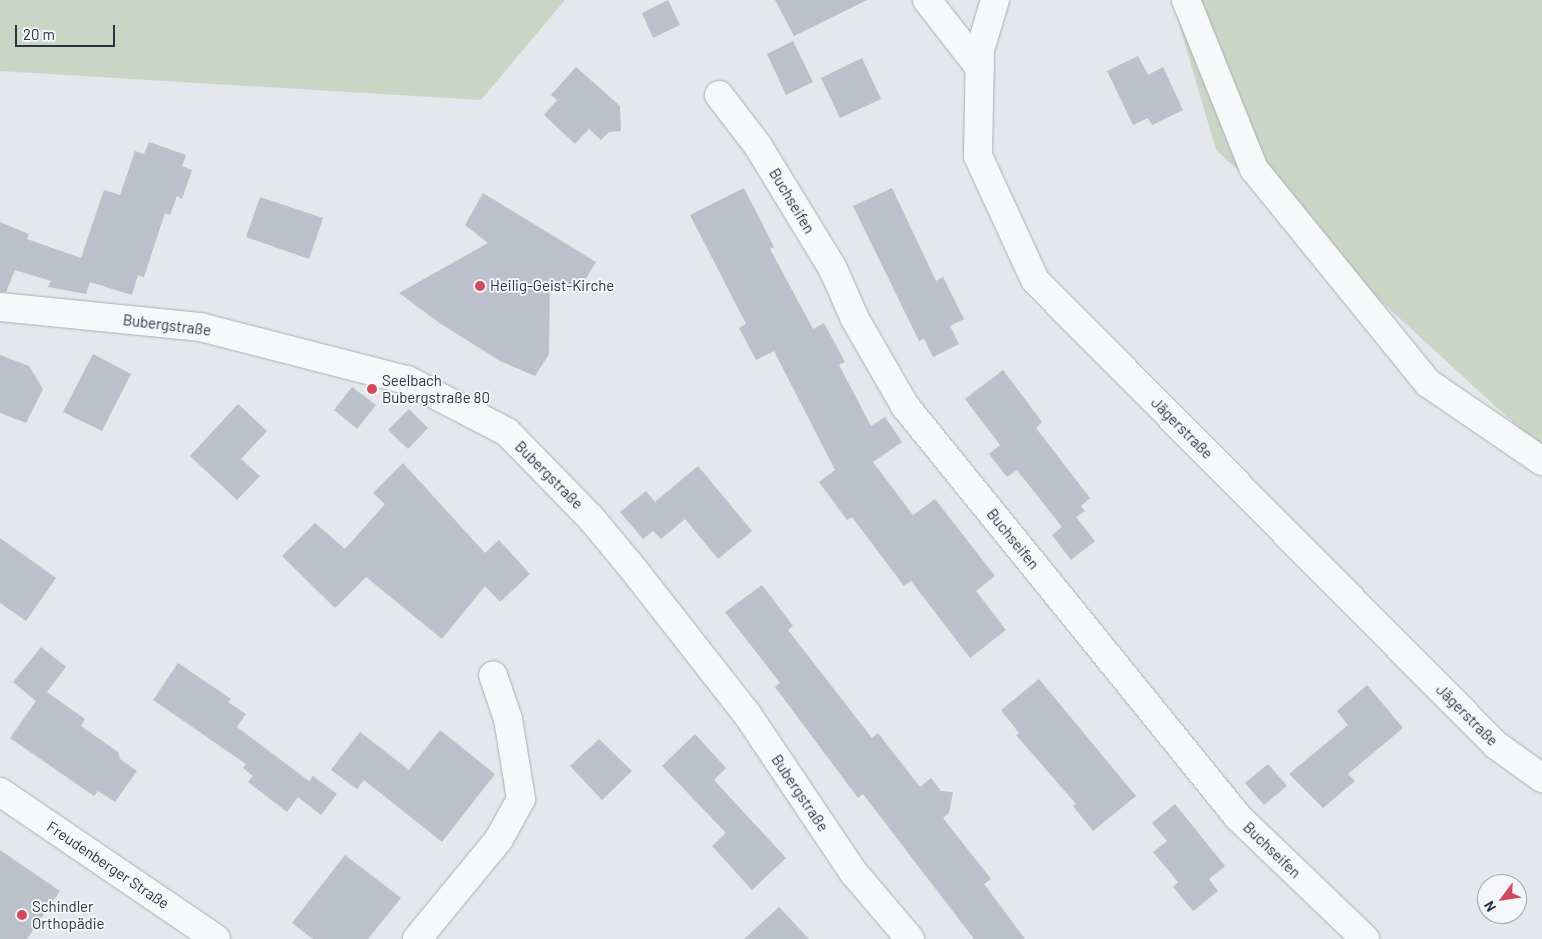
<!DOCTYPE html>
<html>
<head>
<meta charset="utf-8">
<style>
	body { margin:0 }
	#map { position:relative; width:1542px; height:939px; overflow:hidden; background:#e4e7ec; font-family:Barlow,sans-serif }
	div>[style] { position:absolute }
	.green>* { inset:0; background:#c9d6c5 }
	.building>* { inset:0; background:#bbc0ca }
	.roads { filter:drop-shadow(0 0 1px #a9aeb7) drop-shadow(0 0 1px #a9aeb7) }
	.minor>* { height:28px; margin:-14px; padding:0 14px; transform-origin:14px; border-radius:14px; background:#f7f8fa }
	.dots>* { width:14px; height:14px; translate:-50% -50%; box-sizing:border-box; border:2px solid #f4f6f9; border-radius:50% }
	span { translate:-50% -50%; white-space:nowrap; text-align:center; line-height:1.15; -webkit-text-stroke:4px #f4f6f9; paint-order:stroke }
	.street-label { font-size:15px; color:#2b3445 }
	.poi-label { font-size:15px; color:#2b3445 }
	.left { translate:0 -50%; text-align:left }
	.north { position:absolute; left:1477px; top:874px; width:50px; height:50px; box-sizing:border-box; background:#f4f6f9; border:1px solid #a4a8b1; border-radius:50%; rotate:239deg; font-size:14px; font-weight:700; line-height:20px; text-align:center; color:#2b3445 }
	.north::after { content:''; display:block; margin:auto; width:18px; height:22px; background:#d1495b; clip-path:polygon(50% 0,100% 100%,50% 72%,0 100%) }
	.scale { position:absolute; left:15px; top:25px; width:100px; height:22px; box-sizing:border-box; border:2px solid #2b3445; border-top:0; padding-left:6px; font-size:15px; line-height:18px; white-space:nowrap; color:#2b3445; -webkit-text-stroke:4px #f4f6f9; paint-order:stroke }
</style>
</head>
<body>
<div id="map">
	<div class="green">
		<i style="clip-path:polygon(0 0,565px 0,481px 100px,0 71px)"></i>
		<i style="clip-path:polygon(1172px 0,1542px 0,1542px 449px,1216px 150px)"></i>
	</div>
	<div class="building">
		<i style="clip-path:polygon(668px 0,680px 25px,653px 38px,642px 13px)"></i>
		<i style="clip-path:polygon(775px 0,867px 0,794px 36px)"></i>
		<i style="clip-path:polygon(793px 41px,813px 82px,786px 95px,767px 54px)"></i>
		<i style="clip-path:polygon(1138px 56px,1148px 75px,1163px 67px,1183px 110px,1152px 125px,1148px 118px,1133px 125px,1107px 71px)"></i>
		<i style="clip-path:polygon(862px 58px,881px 99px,840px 118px,821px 78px)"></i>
		<i style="clip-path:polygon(576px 67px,620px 106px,621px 131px,609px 132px,601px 140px,589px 129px,575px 144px,544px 115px,557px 100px,551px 95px)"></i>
		<i style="clip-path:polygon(149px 142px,186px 155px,182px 166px,192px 170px,182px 199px,177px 196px,170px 215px,165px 213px,144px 277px,138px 275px,132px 295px,90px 282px,86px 294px,48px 287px,51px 281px,15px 270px,6px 292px,0 292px,0 222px,29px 234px,27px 239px,81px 258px,104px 190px,120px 195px,135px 151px,144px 154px)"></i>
		<i style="clip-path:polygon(744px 188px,774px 247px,770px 249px,813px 329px,824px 323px,845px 362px,839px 365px,871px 426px,885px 417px,902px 442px,873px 462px,913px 515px,935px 499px,995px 576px,976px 591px,1006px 630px,970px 658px,911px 581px,904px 586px,852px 517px,847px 520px,819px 482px,835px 470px,774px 351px,756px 360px,739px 328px,746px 324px,690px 215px)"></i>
		<i style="clip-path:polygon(892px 188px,936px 281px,943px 277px,964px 319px,950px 326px,959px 344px,933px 357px,924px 339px,919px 341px,853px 206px)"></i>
		<i style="clip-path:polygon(483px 193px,596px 262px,577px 293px,550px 279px,549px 354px,535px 376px,500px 361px,441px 324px,399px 293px,488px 243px,465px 225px)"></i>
		<i style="clip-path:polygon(260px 197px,323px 218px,309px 259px,246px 237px)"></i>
		<i style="clip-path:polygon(93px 354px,131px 374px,102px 431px,63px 412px)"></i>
		<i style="clip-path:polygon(0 355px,29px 366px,43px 389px,26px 423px,0 413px)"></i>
		<i style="clip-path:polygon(1003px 370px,1042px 422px,1036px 428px,1090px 498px,1081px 506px,1085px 511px,1076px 517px,1095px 541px,1071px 560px,1052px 535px,1062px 527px,1017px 470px,1007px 477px,989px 454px,1000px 445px,965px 399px)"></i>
		<i style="clip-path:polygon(352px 387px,376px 405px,357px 429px,334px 410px)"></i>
		<i style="clip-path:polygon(238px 404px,267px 431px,241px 459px,260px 476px,237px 500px,190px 456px)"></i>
		<i style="clip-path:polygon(409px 409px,428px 428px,408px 449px,388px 430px)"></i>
		<i style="clip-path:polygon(403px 463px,485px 553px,499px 540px,530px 574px,500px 602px,485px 586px,442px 639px,366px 577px,335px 608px,282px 556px,315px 523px,345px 549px,385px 504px,373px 493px)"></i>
		<i style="clip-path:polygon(698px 466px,752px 531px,718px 559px,685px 519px,661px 539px,653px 531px,643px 539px,620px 512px,646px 491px,655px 502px)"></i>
		<i style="clip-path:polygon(0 538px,56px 578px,26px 621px,0 603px)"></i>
		<i style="clip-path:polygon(762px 585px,793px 626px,788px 630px,872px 738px,878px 733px,920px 787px,931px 778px,941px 791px,953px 792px,949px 813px,943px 818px,991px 879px,984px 884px,1025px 939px,974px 939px,863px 794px,858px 798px,775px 687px,780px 683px,725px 612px)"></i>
		<i style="clip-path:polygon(41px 647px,66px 667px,47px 692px,85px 719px,81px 726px,118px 752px,120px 759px,137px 771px,115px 802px,98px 791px,94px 796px,10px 738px,36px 701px,13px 682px)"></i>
		<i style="clip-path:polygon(178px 663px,231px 699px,228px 702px,246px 714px,237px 727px,309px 781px,313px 776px,337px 794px,321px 815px,298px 797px,287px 812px,248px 782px,253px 776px,243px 768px,246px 764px,153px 700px)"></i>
		<i style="clip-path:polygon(1039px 679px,1136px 796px,1093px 831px,1073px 806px,1076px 804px,1016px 735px,1019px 733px,1001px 710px)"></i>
		<i style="clip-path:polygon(1367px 685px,1403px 728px,1348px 774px,1355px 781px,1323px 808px,1289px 774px,1348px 725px,1337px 711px)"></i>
		<i style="clip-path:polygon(440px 730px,495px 774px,442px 842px,364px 780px,357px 789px,331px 770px,360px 732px,409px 770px)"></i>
		<i style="clip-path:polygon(695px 734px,726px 768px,714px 780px,786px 858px,752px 890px,712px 846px,726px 833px,662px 766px)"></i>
		<i style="clip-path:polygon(599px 739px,632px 771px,602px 800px,570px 766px)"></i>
		<i style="clip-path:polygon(1268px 764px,1287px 786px,1264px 805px,1245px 783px)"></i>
		<i style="clip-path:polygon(1175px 804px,1225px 866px,1209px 879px,1218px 891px,1193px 911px,1173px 887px,1178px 882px,1153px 852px,1167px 841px,1152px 823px)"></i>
		<i style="clip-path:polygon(0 850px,60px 891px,27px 939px,0 939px)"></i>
		<i style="clip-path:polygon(345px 855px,401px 898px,368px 939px,313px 939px,292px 923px)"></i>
		<i style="clip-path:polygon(779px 907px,809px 939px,744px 939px)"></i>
	</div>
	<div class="roads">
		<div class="minor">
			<i style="left:927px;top:0;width:86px;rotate:52.1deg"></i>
			<i style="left:995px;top:0;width:52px;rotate:106.7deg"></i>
			<i style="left:980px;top:50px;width:106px;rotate:91.1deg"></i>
			<i style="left:978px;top:156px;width:136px;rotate:65.3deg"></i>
			<i style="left:1035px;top:280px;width:655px;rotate:45.25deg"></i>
			<i style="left:1496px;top:745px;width:57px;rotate:35.7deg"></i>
			<i style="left:1186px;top:0;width:182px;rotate:68.1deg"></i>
			<i style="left:1254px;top:169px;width:276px;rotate:50.9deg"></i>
			<i style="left:1428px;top:383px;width:138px;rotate:34.4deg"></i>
			<i style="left:719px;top:95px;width:64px;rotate:52.6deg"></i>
			<i style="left:758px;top:146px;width:144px;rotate:58.6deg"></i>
			<i style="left:833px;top:269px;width:55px;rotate:66.3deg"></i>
			<i style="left:855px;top:319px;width:100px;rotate:60.1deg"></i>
			<i style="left:905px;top:406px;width:529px;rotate:50.98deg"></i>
			<i style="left:1238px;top:817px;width:176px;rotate:43.8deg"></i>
			<i style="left:0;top:307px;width:201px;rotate:5.7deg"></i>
			<i style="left:200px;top:327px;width:214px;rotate:14.4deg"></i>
			<i style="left:407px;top:380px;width:113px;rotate:27.5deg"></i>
			<i style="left:507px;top:432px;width:119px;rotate:45.7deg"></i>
			<i style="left:590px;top:517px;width:62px;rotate:50.2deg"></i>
			<i style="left:630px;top:565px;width:189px;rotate:51.9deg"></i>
			<i style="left:747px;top:714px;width:190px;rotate:56.1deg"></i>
			<i style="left:853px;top:872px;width:88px;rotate:49.6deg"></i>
			<i style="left:0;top:792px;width:261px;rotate:34.2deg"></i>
			<i style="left:417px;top:939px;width:129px;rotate:-50.6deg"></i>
			<i style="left:499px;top:839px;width:46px;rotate:-61.2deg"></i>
			<i style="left:521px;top:799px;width:81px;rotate:-99.2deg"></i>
			<i style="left:508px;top:719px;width:46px;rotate:-108.8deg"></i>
		</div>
	</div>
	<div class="dots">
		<i style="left:480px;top:286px;background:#d1495b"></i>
		<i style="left:372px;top:389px;background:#d1495b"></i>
		<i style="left:22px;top:915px;background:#d1495b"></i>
	</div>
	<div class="street-label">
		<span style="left:792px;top:201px;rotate:59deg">Buchseifen</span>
		<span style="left:167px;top:325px;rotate:7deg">Bubergstraße</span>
		<span style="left:1182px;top:428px;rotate:45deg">Jägerstraße</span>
		<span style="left:549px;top:475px;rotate:45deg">Bubergstraße</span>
		<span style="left:1013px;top:539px;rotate:51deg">Buchseifen</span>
		<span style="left:1467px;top:715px;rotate:45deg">Jägerstraße</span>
		<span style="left:800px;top:793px;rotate:56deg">Bubergstraße</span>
		<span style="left:1272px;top:850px;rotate:44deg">Buchseifen</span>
		<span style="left:108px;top:865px;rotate:34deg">Freudenberger Straße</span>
	</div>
	<div class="poi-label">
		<span class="left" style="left:490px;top:286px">Heilig-Geist-Kirche</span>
		<span class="left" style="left:382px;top:389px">Seelbach<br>Bubergstraße 80</span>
		<span class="left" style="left:32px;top:915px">Schindler<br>Orthopädie</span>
	</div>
	<div class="north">N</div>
	<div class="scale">20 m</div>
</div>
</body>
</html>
